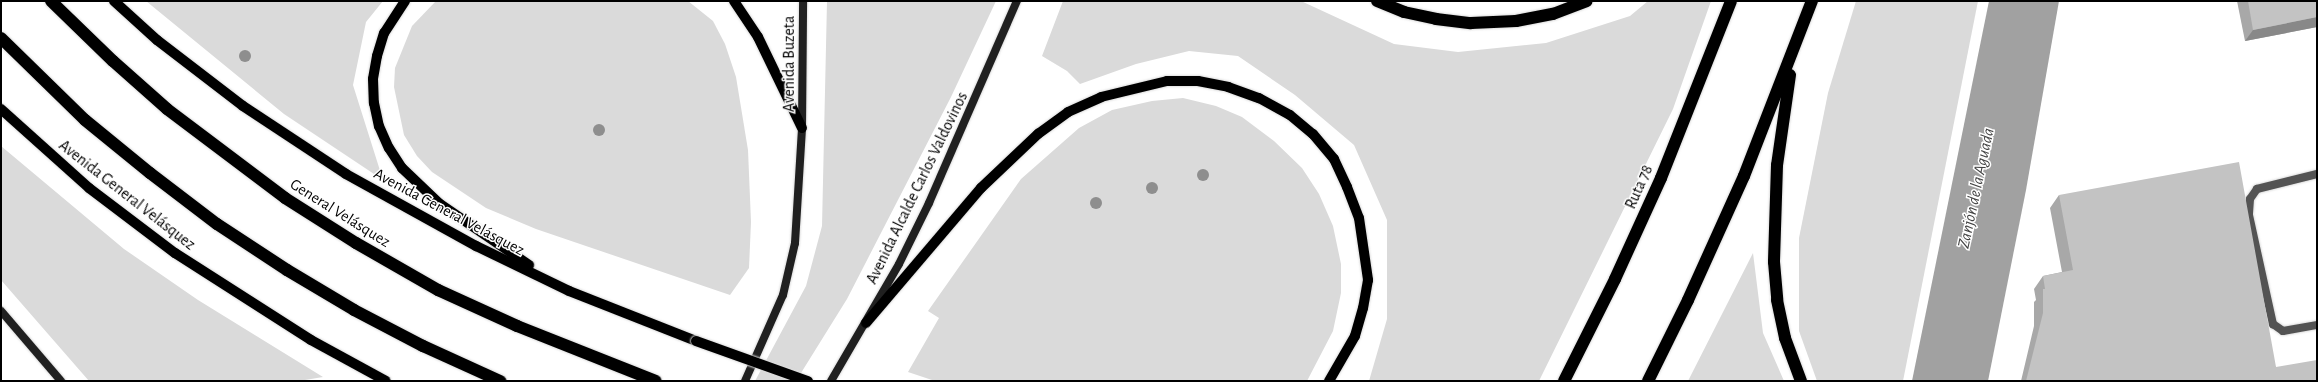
<!DOCTYPE html>
<html>
<head>
<meta charset="utf-8">
<style>
	body { margin:0 }
	#map { position:relative; width:2318px; height:382px; overflow:hidden; background:#fff; font-family:"Alegreya Sans",sans-serif }
	div>[style] { position:absolute }
	.green>* { inset:0; background:#dadada }
	.water>* { inset:0; background:#a1a1a1 }
	.roads { filter:drop-shadow(0 0 1px #dbdbdb) drop-shadow(0 0 1px #dbdbdb) }
	.service>* { height:8px; margin:-4px; padding:0 4px; transform-origin:4px; border-radius:4px; background:#535353 }
	.secondary>* { height:8px; margin:-4px; padding:0 4px; transform-origin:4px; border-radius:4px; background:#202020 }
	.primary>* { height:10px; margin:-5px; padding:0 5px; transform-origin:5px; border-radius:5px; background:#000 }
	.motorway>* { height:12px; margin:-6px; padding:0 6px; transform-origin:6px; border-radius:6px; background:#000 }
	.bridges { filter:drop-shadow(0 0 1px #dbdbdb) drop-shadow(0 0 1px #dbdbdb) }
	.primary-bridge>* { height:10px; margin:-5px; padding:0 5px; transform-origin:5px; border-radius:5px; background:#000 }
	.trees>* { width:12px; height:12px; margin:-6px; border-radius:50%; background:#8e8e8e }
	.wall>* { inset:0; background:#a8a8a8 }
	.shaded-wall>* { inset:0; background:#888 }
	.building>* { inset:0; background:#c3c3c3 }
	span { translate:-50% -50%; white-space:nowrap; text-align:center; line-height:1.15; -webkit-text-stroke:3px #fff; paint-order:stroke }
	.street-label { font-size:16px; color:#000 }
	.water-label { font-size:17px; color:#424242; font-style:italic }
	.frame { position:absolute; inset:0; border:2px solid #000; pointer-events:none }
</style>
</head>
<body>
<div id="map">
	<div class="green">
		<i style="clip-path:polygon(146px 1px,383px 1px,366px 22px,353px 85px,383px 180px,284px 114px)"></i>
		<i style="clip-path:polygon(436px 1px,688px 1px,713px 21px,725px 44px,736px 77px,748px 150px,751px 222px,749px 268px,730px 295px,536px 229px,486px 208px,432px 172px,417px 156px,404px 135px,394px 87px,395px 68px,412px 26px)"></i>
		<i style="clip-path:polygon(827px 1px,996px 1px,951px 97px,847px 299px,796px 381px,755px 381px,806px 286px,822px 226px)"></i>
		<i style="clip-path:polygon(1063px 1px,1301px 1px,1394px 44px,1458px 52px,1546px 43px,1630px 16px,1648px 1px,1711px 1px,1673px 109px,1539px 381px,1369px 381px,1387px 319px,1387px 220px,1354px 145px,1295px 95px,1238px 56px,1189px 51px,1136px 64px,1080px 84px,1067px 71px,1042px 56px)"></i>
		<i style="clip-path:polygon(1856px 1px,1978px 1px,1903px 381px,1817px 381px,1799px 331px,1799px 238px,1828px 93px)"></i>
		<i style="clip-path:polygon(1183px 98px,1216px 106px,1242px 117px,1274px 141px,1302px 168px,1319px 194px,1333px 226px,1341px 264px,1341px 293px,1333px 331px,1307px 381px,935px 381px,908px 372px,939px 318px,928px 311px,1021px 179px,1079px 128px,1112px 110px,1152px 101px)"></i>
		<i style="clip-path:polygon(1px 146px,124px 249px,198px 300px,323px 377px,299px 381px,89px 381px,1px 280px)"></i>
		<i style="clip-path:polygon(1753px 253px,1763px 333px,1784px 381px,1688px 381px)"></i>
	</div>
	<div class="water">
		<i style="clip-path:polygon(1989px 1px,2059px 1px,2026px 190px,1988px 381px,1912px 381px)"></i>
	</div>
	<div class="roads">
		<div class="service">
			<i style="left:2317px;top:174px;width:62px;rotate:166deg"></i>
			<i style="left:2257px;top:189px;width:12px;rotate:125deg"></i>
			<i style="left:2250px;top:199px;width:16px;rotate:94deg"></i>
			<i style="left:2249px;top:215px;width:112px;rotate:77.6deg"></i>
			<i style="left:2273px;top:324px;width:12px;rotate:35deg"></i>
			<i style="left:2283px;top:331px;width:35px;rotate:-10deg"></i>
		</div>
		<div class="secondary">
			<i style="left:1px;top:311px;width:92px;rotate:49.4deg"></i>
			<i style="left:745px;top:381px;width:94px;rotate:-66.2deg"></i>
			<i style="left:783px;top:295px;width:53px;rotate:-77deg"></i>
			<i style="left:795px;top:243px;width:115px;rotate:-86.5deg"></i>
			<i style="left:802px;top:128px;width:127px;rotate:-89.5deg"></i>
			<i style="left:831px;top:381px;width:135px;rotate:-59.8deg"></i>
			<i style="left:899px;top:264px;width:68px;rotate:-63.8deg"></i>
			<i style="left:929px;top:203px;width:220px;rotate:-66.5deg"></i>
		</div>
		<div class="primary">
			<i style="left:114px;top:1px;width:58px;rotate:42.2deg"></i>
			<i style="left:157px;top:40px;width:108px;rotate:37.5deg"></i>
			<i style="left:243px;top:106px;width:123px;rotate:33.4deg"></i>
			<i style="left:346px;top:174px;width:149px;rotate:29deg"></i>
			<i style="left:476px;top:246px;width:103px;rotate:25.8deg"></i>
			<i style="left:569px;top:291px;width:136px;rotate:21.5deg"></i>
			<i style="left:405px;top:1px;width:38px;rotate:123deg"></i>
			<i style="left:384px;top:33px;width:24px;rotate:107deg"></i>
			<i style="left:377px;top:56px;width:23px;rotate:100deg"></i>
			<i style="left:373px;top:79px;width:24px;rotate:88deg"></i>
			<i style="left:374px;top:103px;width:24px;rotate:78deg"></i>
			<i style="left:379px;top:126px;width:24px;rotate:66deg"></i>
			<i style="left:389px;top:148px;width:24px;rotate:57deg"></i>
			<i style="left:402px;top:168px;width:52px;rotate:43.5deg"></i>
			<i style="left:440px;top:204px;width:108px;rotate:34.4deg"></i>
			<i style="left:734px;top:1px;width:43px;rotate:56.3deg"></i>
			<i style="left:758px;top:37px;width:101px;rotate:64.2deg"></i>
			<i style="left:1px;top:109px;width:118px;rotate:41.9deg"></i>
			<i style="left:89px;top:188px;width:108px;rotate:37.1deg"></i>
			<i style="left:175px;top:253px;width:161px;rotate:32.6deg"></i>
			<i style="left:311px;top:340px;width:85px;rotate:28.7deg"></i>
			<i style="left:866px;top:323px;width:177px;rotate:-49.6deg"></i>
			<i style="left:981px;top:188px;width:79px;rotate:-43.5deg"></i>
			<i style="left:1038px;top:134px;width:37px;rotate:-36deg"></i>
			<i style="left:1068px;top:112px;width:36px;rotate:-24deg"></i>
			<i style="left:1101px;top:97px;width:68px;rotate:-13.6deg"></i>
			<i style="left:1167px;top:81px;width:31px"></i>
			<i style="left:1198px;top:81px;width:31px;rotate:11deg"></i>
			<i style="left:1228px;top:87px;width:33px;rotate:20deg"></i>
			<i style="left:1259px;top:98px;width:35px;rotate:29deg"></i>
			<i style="left:1290px;top:115px;width:30px;rotate:40deg"></i>
			<i style="left:1313px;top:134px;width:33px;rotate:50deg"></i>
			<i style="left:1334px;top:159px;width:31px;rotate:65deg"></i>
			<i style="left:1347px;top:187px;width:33px;rotate:69deg"></i>
			<i style="left:1359px;top:218px;width:63px;rotate:81.7deg"></i>
			<i style="left:1368px;top:280px;width:28px;rotate:100deg"></i>
			<i style="left:1363px;top:308px;width:29px;rotate:106deg"></i>
			<i style="left:1355px;top:336px;width:52px;rotate:120deg"></i>
		</div>
		<div class="motorway">
			<i style="left:51px;top:1px;width:86px;rotate:44.1deg"></i>
			<i style="left:113px;top:61px;width:72px;rotate:41.6deg"></i>
			<i style="left:167px;top:109px;width:148px;rotate:37deg"></i>
			<i style="left:285px;top:198px;width:84px;rotate:32.4deg"></i>
			<i style="left:356px;top:243px;width:95px;rotate:29.8deg"></i>
			<i style="left:438px;top:290px;width:87px;rotate:24.5deg"></i>
			<i style="left:517px;top:326px;width:149px;rotate:21.6deg"></i>
			<i style="left:1377px;top:1px;width:29px;rotate:22deg"></i>
			<i style="left:1404px;top:12px;width:33px;rotate:12deg"></i>
			<i style="left:1436px;top:19px;width:35px;rotate:7deg"></i>
			<i style="left:1471px;top:23px;width:45px;rotate:-2.5deg"></i>
			<i style="left:1516px;top:21px;width:38px;rotate:-11deg"></i>
			<i style="left:1553px;top:14px;width:36px;rotate:-21deg"></i>
			<i style="left:1px;top:38px;width:117px;rotate:44.3deg"></i>
			<i style="left:85px;top:120px;width:84px;rotate:39.2deg"></i>
			<i style="left:150px;top:173px;width:84px;rotate:37.3deg"></i>
			<i style="left:217px;top:224px;width:84px;rotate:33.3deg"></i>
			<i style="left:287px;top:270px;width:78px;rotate:30.8deg"></i>
			<i style="left:354px;top:310px;width:78px;rotate:27.6deg"></i>
			<i style="left:423px;top:346px;width:85px;rotate:24.4deg"></i>
			<i style="left:1790px;top:75px;width:91px;rotate:98.2deg"></i>
			<i style="left:1777px;top:165px;width:97px;rotate:91.8deg"></i>
			<i style="left:1774px;top:262px;width:38px;rotate:85deg"></i>
			<i style="left:1777px;top:300px;width:39px;rotate:78deg"></i>
			<i style="left:1785px;top:338px;width:46px;rotate:69.6deg"></i>
			<i style="left:1564px;top:381px;width:114px;rotate:-63.4deg"></i>
			<i style="left:1615px;top:279px;width:111px;rotate:-65.5deg"></i>
			<i style="left:1661px;top:178px;width:190px;rotate:-68.4deg"></i>
			<i style="left:1648px;top:381px;width:90px;rotate:-63.7deg"></i>
			<i style="left:1688px;top:300px;width:136px;rotate:-65.7deg"></i>
			<i style="left:1744px;top:176px;width:188px;rotate:-68.8deg"></i>
		</div>
	</div>
	<div class="bridges">
		<div class="primary-bridge">
			<i style="left:696px;top:341px;width:119px;rotate:19.7deg"></i>
		</div>
	</div>
	<div class="trees">
		<i style="left:245px;top:56px"></i>
		<i style="left:599px;top:130px"></i>
		<i style="left:1203px;top:175px"></i>
		<i style="left:1152px;top:188px"></i>
		<i style="left:1096px;top:203px"></i>
	</div>
	<div class="wall">
		<i style="clip-path:polygon(2237px 1px,2317px 1px,2317px 27px,2245px 41px)"></i>
		<i style="clip-path:polygon(2059px 195px,2276px 367px,2317px 381px,2021px 381px,2034px 326px,2034px 302px,2036px 300px,2034px 289px,2043px 276px,2062px 272px,2050px 208px)"></i>
	</div>
	<div class="shaded-wall">
		<i style="clip-path:polygon(2317px 17px,2317px 27px,2245px 41px,2253px 30px)"></i>
	</div>
	<div class="building">
		<i style="clip-path:polygon(2248px 1px,2317px 1px,2317px 17px,2253px 30px)"></i>
		<i style="clip-path:polygon(2239px 162px,2276px 367px,2317px 360px,2317px 381px,2026px 381px,2043px 313px,2043px 289px,2045px 289px,2043px 276px,2073px 270px,2059px 195px)"></i>
	</div>
	<div class="street-label">
		<span style="left:789px;top:64px;rotate:-90deg">Avenida Buzeta</span>
		<span style="left:1639px;top:187px;rotate:-66deg">Ruta 78</span>
		<span style="left:917px;top:188px;rotate:-64deg">Avenida Alcalde Carlos Valdovinos</span>
		<span style="left:127px;top:195px;rotate:38deg">Avenida General Velásquez</span>
		<span style="left:449px;top:212px;rotate:28deg">Avenida General Velásquez</span>
		<span style="left:340px;top:213px;rotate:32deg">General Velásquez</span>
	</div>
	<div class="water-label">
		<span style="left:1976px;top:188px;rotate:-78deg">Zanjón de la Aguada</span>
	</div>
	<div class="frame"></div>
</div>
</body>
</html>
